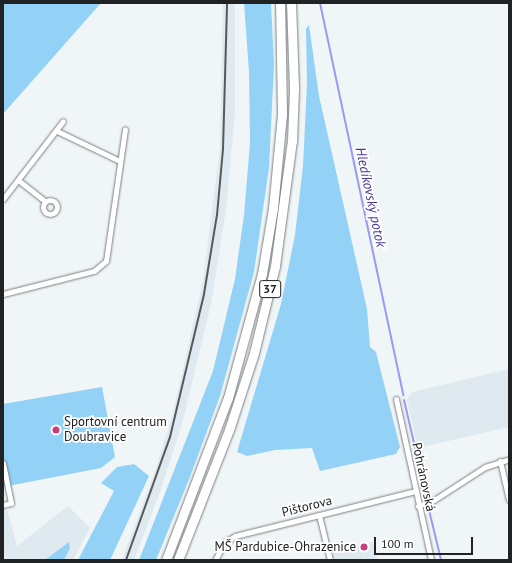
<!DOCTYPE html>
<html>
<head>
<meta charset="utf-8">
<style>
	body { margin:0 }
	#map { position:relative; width:512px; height:563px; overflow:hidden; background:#f0f5f7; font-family:"PT Sans",sans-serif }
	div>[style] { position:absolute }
	.built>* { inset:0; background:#dee9f0 }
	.green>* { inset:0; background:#93d2f6 }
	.stream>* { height:2px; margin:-1px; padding:0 1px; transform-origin:1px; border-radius:1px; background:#9b9af2 }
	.roads { filter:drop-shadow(0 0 1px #7b7f81) drop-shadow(0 0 1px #7b7f81) }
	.minor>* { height:5px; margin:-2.5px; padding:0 2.5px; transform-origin:2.5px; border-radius:2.5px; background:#fff }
	.minor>.ring { margin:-2.5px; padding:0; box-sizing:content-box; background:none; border:5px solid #fff; border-radius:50% }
	.trunk>* { height:9px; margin:-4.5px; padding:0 4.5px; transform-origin:4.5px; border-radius:4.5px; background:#fff }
	.rail>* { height:2px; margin:-1px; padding:0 1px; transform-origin:1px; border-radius:1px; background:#57595a }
	.dots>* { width:11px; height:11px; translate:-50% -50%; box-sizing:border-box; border:2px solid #fff; border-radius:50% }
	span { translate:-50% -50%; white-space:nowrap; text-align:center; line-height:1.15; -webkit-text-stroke:3.5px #fff; paint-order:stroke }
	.shield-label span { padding:1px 3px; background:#fff; border:1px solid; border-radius:3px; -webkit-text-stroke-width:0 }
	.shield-label { font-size:12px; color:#212223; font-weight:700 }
	.poi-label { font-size:13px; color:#212223 }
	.left { translate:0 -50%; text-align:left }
	.right { translate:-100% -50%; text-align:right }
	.street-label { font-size:13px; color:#212223 }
	.water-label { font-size:14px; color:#45389d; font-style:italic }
	.frame { position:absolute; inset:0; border:4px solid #212223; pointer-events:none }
	.scale { position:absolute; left:374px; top:537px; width:99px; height:18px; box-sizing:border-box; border:2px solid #212223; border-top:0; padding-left:5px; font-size:12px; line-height:14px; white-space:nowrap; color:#212223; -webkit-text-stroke:3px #fff; paint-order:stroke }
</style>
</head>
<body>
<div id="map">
	<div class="built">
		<i style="clip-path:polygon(223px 3px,235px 3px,235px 113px,226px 209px,211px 304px,182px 424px,160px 492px,134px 560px,122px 560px,154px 474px,173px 413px,203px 281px,220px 148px)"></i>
		<i style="clip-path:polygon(509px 369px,509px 427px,418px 448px,407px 399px,412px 392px)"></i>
		<i style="clip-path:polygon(68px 506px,90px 528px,73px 560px,3px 560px,3px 509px,7px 509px,17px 546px)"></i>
		<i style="clip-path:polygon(373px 542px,378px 560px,335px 560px,333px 552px)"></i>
	</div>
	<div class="green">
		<i style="clip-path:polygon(3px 3px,101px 3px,3px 114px)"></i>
		<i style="clip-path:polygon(244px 3px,271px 3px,274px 65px,269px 168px,254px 272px,220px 396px,190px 477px,156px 560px,139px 560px,213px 371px,235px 279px,244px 215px,250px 143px,249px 72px)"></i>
		<i style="clip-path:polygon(309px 25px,319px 96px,367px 309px,370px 347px,376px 352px,400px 447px,396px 454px,320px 471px,312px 448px,275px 450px,247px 456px,237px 452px,281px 304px,295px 235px,303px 166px,307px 83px,306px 29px)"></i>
		<i style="clip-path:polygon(102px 387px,115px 457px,101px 468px,3px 487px,3px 404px)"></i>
		<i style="clip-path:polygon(134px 464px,149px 476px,110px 560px,78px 560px,114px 491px,101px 483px,117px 467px)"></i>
		<i style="clip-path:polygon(69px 542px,70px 548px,64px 560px,45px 560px)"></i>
	</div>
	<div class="stream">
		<i style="left:320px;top:3px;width:401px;rotate:78deg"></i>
		<i style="left:404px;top:400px;width:102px;rotate:76.9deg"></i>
		<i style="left:429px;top:510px;width:51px;rotate:76.5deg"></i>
	</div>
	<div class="roads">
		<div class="minor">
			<i style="left:57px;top:131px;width:70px;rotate:25.5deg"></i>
			<i style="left:18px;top:180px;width:34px;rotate:38deg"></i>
			<i style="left:3px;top:199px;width:98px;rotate:-52.4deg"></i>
			<i class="ring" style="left:43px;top:200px;width:9px;height:9px"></i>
			<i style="left:3px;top:294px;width:94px;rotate:-14.2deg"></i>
			<i style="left:94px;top:271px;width:16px;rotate:-40deg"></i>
			<i style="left:106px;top:261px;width:133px;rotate:-81.8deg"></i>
			<i style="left:396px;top:399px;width:165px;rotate:77.7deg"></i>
			<i style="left:500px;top:461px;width:40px;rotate:77deg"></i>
			<i style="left:3px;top:463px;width:41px;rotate:78.7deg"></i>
			<i style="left:11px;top:503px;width:8px;rotate:166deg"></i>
			<i style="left:418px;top:506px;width:17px;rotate:-21deg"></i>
			<i style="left:434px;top:500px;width:61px;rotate:-32.9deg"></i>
			<i style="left:485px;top:467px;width:25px;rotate:-18deg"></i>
			<i style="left:319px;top:515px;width:46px;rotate:76.3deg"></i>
			<i style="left:215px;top:560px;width:21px;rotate:-61deg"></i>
			<i style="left:225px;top:542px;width:12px;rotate:-31deg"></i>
			<i style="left:235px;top:536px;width:186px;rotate:-14deg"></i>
		</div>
		<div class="trunk">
			<i style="left:166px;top:560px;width:173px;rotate:-69.1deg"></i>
			<i style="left:228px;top:398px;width:129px;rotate:-74.7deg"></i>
			<i style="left:262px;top:274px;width:67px;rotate:-80.5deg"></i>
			<i style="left:273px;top:208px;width:94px;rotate:-84.5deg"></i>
			<i style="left:282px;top:114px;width:111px;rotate:-91deg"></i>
			<i style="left:178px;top:560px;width:140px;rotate:-68.6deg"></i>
			<i style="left:229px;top:430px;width:81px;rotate:-72deg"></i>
			<i style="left:254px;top:353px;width:89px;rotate:-76.4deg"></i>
			<i style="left:275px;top:266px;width:126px;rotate:-82.3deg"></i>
			<i style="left:292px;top:141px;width:53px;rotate:-87.8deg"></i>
			<i style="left:294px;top:88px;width:85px;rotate:-92deg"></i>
		</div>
	</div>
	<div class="rail">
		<i style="left:126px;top:560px;width:131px;rotate:-70.3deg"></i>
		<i style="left:170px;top:437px;width:147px;rotate:-76.6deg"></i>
		<i style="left:204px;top:294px;width:80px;rotate:-80.7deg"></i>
		<i style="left:217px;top:215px;width:66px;rotate:-84.8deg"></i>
		<i style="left:223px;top:149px;width:146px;rotate:-88.4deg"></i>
	</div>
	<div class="dots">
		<i style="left:56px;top:430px;background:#c73f7c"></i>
		<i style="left:364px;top:547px;background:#c73f7c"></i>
	</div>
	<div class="shield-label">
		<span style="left:270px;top:289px">37</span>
	</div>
	<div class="poi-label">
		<span class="left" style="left:64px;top:430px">Sportovní centrum<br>Doubravice</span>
		<span class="right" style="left:356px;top:547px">MŠ Pardubice-Ohrazenice</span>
	</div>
	<div class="street-label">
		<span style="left:423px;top:477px;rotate:78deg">Pohránovská</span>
		<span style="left:307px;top:507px;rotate:-14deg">Pištorova</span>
	</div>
	<div class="water-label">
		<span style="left:371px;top:197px;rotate:78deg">Hledíkovský potok</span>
	</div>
	<div class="frame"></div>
	<div class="scale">100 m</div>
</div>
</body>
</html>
